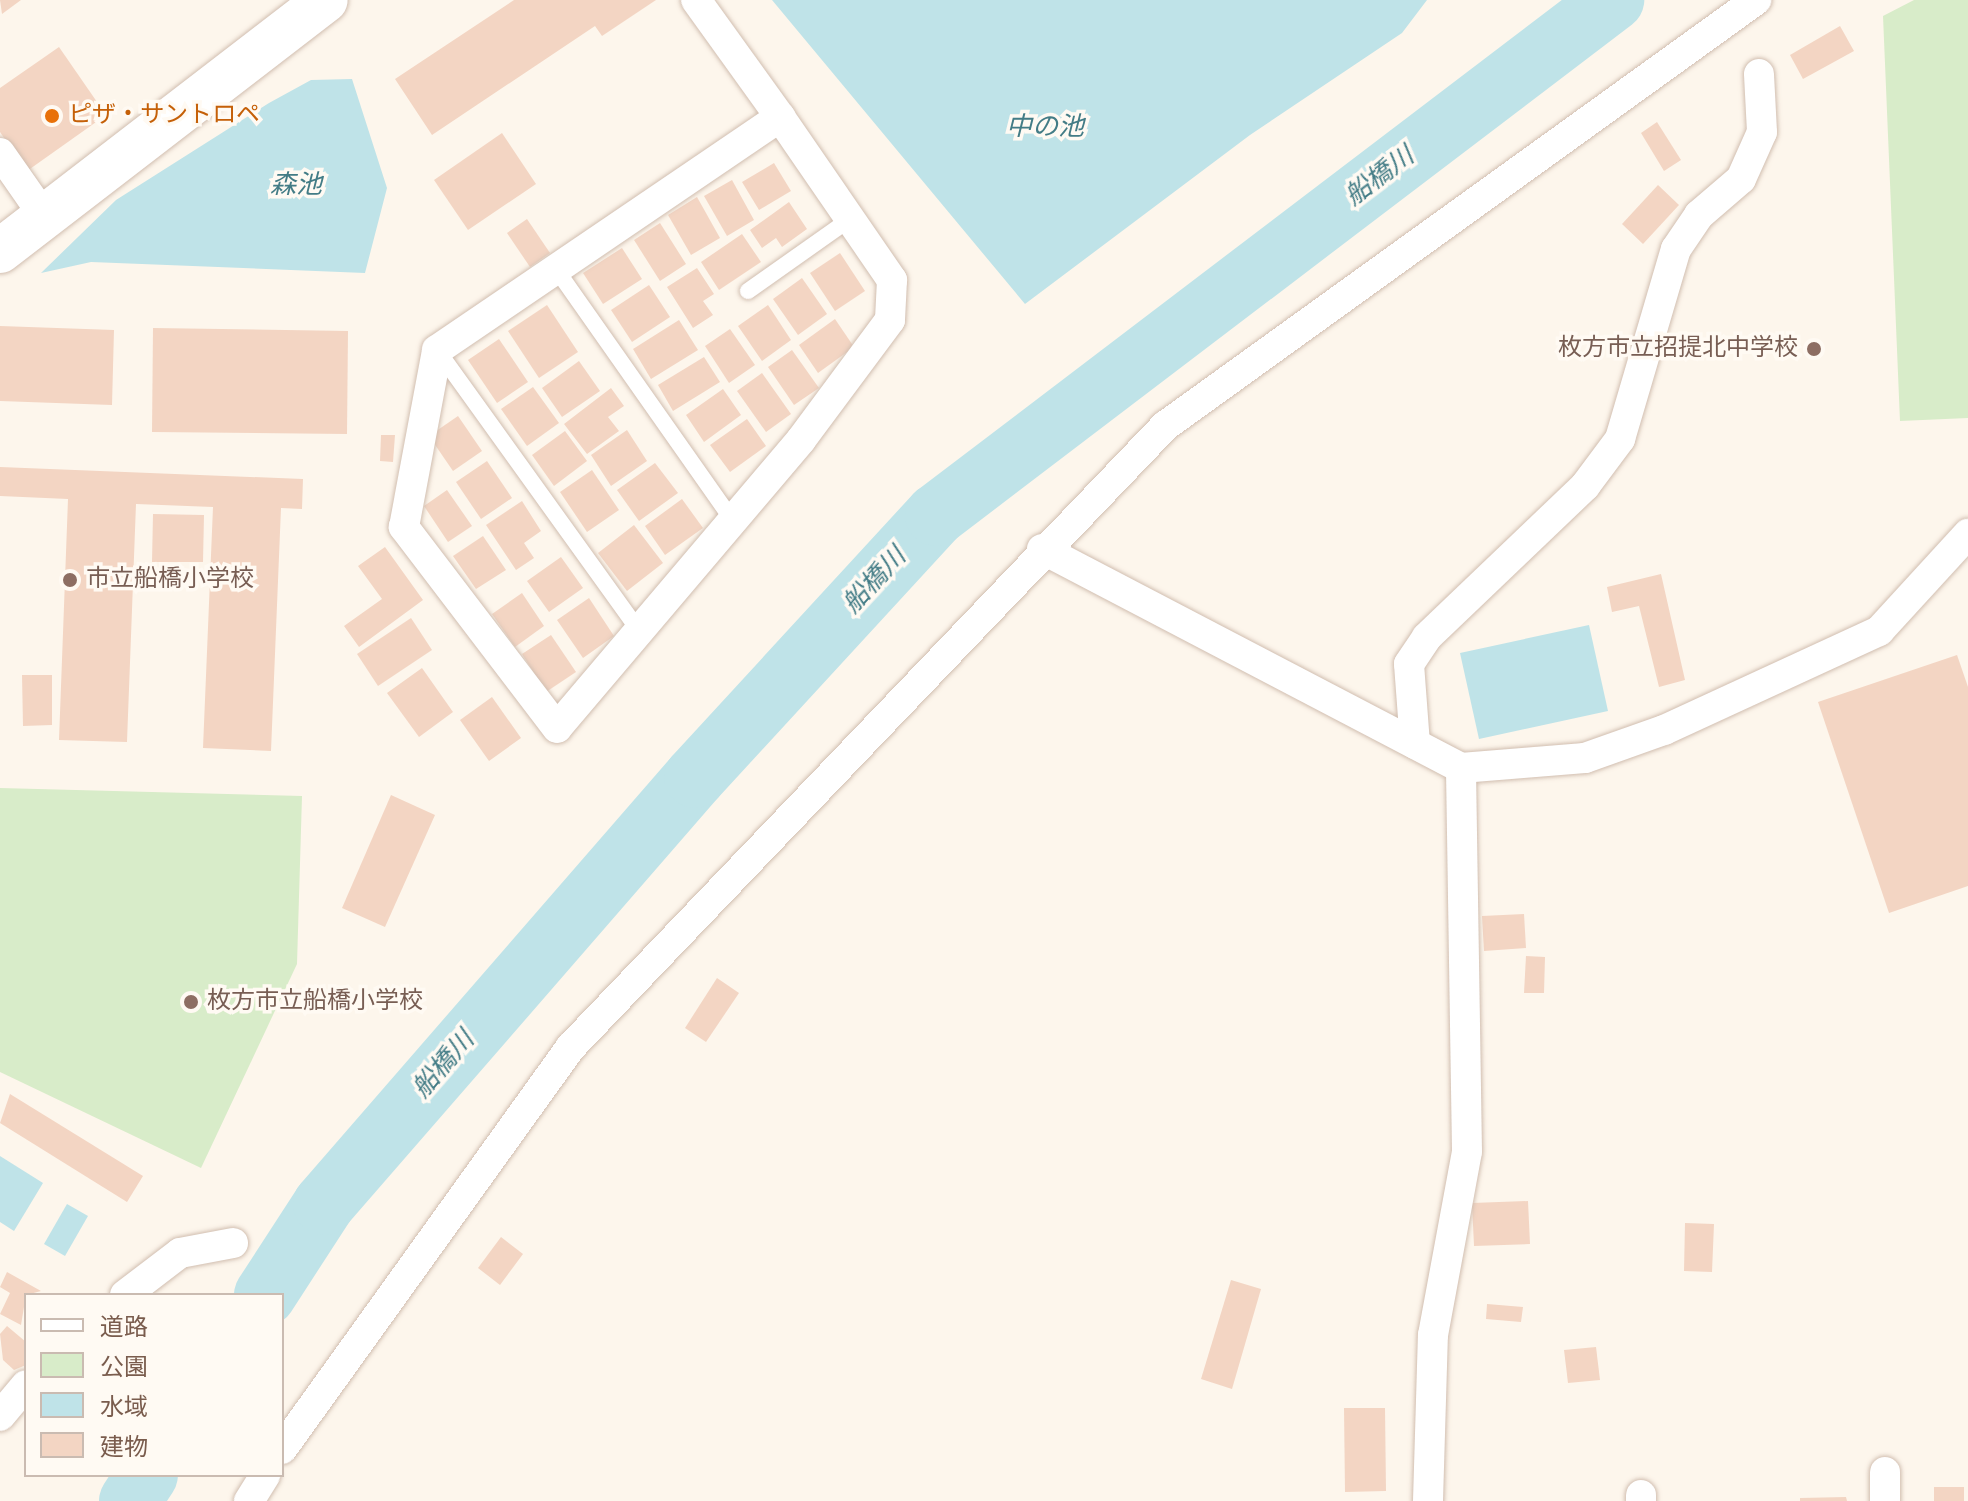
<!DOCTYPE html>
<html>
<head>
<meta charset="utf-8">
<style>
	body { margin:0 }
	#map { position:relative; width:1968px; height:1501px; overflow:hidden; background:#fdf6ec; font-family:"Alegreya Sans","Noto Sans JP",sans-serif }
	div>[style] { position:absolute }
	.green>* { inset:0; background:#d8ecc9 }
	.water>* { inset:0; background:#bfe3e8 }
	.river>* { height:62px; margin:-31px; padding:0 31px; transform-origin:31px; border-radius:31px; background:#bfe3e8 }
	.building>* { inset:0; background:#f3d5c3 }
	.roads { filter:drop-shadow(0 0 2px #d1beb0) drop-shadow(0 0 2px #d1beb0) }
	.lane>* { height:16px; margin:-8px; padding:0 8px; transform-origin:8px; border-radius:8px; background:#fff }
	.street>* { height:30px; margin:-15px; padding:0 15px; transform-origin:15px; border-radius:15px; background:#fff }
	.secondary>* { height:44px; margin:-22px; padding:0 22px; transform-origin:22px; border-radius:22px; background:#fff }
	.dots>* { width:22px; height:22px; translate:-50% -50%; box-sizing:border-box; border:4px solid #fffaf3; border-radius:50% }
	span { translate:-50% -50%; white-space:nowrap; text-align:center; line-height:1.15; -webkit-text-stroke:7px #fffaf3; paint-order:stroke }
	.food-label { font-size:24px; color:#c56008 }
	.left { translate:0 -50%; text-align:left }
	.education-label { font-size:24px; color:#785e54 }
	.right { translate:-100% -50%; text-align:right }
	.water-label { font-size:26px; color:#437c86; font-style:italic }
	.legend { position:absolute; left:24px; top:1293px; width:260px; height:184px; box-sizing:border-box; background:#fffaf3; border:2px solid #cabbb1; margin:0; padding:10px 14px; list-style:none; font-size:24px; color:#7a5c4d }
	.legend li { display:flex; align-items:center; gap:16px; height:40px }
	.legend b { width:40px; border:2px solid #cabbb1 }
</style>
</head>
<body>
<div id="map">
	<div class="green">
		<i style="clip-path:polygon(1914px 0,1968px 0,1968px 418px,1900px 421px,1883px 16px)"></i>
		<i style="clip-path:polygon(0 788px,302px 796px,297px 964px,201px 1168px,0 1072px)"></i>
	</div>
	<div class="water">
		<i style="clip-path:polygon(772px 0,1427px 0,1402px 33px,1250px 135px,1025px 304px)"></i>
		<i style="clip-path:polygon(352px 79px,387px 188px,365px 273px,91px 262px,41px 273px,116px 200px,269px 103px,311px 80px)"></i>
		<i style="clip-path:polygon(1589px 625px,1608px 711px,1479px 739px,1460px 653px)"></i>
		<i style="clip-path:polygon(0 1156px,43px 1183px,14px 1231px,0 1222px)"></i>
		<i style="clip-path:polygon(67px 1204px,88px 1216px,65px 1256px,44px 1244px)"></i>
	</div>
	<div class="river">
		<i style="left:265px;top:1295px;width:108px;rotate:-57deg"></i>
		<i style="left:324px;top:1204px;width:566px;rotate:-49.01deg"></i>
		<i style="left:695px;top:777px;width:356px;rotate:-47.4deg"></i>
		<i style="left:936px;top:515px;width:851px;rotate:-37.26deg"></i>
		<i style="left:130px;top:1501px;width:31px;rotate:-57deg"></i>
	</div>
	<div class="building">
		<i style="clip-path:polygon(0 0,21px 0,2px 14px)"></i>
		<i style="clip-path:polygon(514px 0,656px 0,602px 36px,595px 26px,432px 135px,395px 79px)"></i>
		<i style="clip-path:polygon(1840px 26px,1854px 51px,1803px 79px,1790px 55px)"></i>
		<i style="clip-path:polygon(59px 47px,106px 115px,27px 171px,0 132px,0 88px)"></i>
		<i style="clip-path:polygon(1657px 122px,1681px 160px,1664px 171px,1641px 133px)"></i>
		<i style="clip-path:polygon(502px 133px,536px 184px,468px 230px,434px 180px)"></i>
		<i style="clip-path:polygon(774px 163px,791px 191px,759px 210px,742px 182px)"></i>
		<i style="clip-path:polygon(732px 180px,754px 220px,727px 236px,704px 196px)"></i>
		<i style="clip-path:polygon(1658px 185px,1679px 205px,1643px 244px,1622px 224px)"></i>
		<i style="clip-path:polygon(697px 197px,720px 238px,691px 255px,668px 215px)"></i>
		<i style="clip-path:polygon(789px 202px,807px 229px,782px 247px,776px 238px,762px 248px,750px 230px)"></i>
		<i style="clip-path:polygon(527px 219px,550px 253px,530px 267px,507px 233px)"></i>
		<i style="clip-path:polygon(660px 223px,686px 264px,660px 281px,634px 240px)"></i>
		<i style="clip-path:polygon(742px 234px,761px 262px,719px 290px,701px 262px)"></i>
		<i style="clip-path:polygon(622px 248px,642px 279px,603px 304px,583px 273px)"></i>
		<i style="clip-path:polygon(840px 253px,865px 291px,835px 311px,810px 273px)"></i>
		<i style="clip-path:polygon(697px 268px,714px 294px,703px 301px,713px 315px,693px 328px,667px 287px)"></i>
		<i style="clip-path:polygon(802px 278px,827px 314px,798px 335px,773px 299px)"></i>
		<i style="clip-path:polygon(649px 285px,670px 317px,632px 342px,611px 310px)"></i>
		<i style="clip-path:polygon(547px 305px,578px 352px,539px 378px,508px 331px)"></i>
		<i style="clip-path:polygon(768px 305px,791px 340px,762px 361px,738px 326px)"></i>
		<i style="clip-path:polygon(835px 319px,854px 347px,818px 373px,799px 345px)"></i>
		<i style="clip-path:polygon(679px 320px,698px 350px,651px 379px,633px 349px)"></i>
		<i style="clip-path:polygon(0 326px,114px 330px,112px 405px,0 401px)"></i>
		<i style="clip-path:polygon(153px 328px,348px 331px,347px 434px,152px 432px)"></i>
		<i style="clip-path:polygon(730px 329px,755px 365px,729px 383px,705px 346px)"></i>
		<i style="clip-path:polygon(499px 339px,528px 382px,497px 403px,468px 360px)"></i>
		<i style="clip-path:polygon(792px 350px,819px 388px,794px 405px,768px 367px)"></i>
		<i style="clip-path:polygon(704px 357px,720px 382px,673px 411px,658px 385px)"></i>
		<i style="clip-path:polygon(579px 361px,600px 391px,562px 417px,542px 388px)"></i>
		<i style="clip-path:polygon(762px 373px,791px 414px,766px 432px,737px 391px)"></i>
		<i style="clip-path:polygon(533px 387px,559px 423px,527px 446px,501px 409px)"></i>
		<i style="clip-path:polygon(611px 388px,624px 406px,608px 417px,619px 431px,587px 454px,564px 424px)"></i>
		<i style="clip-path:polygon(723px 389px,741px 415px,704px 442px,686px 415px)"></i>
		<i style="clip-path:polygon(458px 416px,482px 451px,453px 471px,429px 436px)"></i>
		<i style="clip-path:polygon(747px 419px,766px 446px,730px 472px,710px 445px)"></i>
		<i style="clip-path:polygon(627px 430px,647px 461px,611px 486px,591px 455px)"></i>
		<i style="clip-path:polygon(565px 431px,587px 461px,554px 486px,532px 455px)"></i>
		<i style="clip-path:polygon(381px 435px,395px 435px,393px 462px,380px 461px)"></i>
		<i style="clip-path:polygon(487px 461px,512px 498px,481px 519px,456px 482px)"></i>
		<i style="clip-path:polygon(655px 463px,678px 493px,639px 521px,617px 490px)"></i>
		<i style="clip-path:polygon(0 467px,303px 479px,302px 509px,281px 508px,271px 751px,203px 748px,213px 507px,136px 504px,127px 742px,59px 740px,68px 499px,0 496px)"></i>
		<i style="clip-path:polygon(592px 470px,619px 510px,587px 532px,560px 492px)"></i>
		<i style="clip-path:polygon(447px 490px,472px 526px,448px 542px,424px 506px)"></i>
		<i style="clip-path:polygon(682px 499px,703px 528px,665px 555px,645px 526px)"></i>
		<i style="clip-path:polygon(522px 501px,541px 531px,524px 543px,534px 558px,516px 570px,486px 525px)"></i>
		<i style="clip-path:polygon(153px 514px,204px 515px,203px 562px,152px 562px)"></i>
		<i style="clip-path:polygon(634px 525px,663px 563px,627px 591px,598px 553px)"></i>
		<i style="clip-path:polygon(483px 536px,506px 570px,476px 589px,453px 556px)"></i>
		<i style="clip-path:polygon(385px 547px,423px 600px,359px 647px,344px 626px,382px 599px,358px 566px)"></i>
		<i style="clip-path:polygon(561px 557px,583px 588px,549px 612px,527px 581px)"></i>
		<i style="clip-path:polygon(1661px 574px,1685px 680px,1659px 687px,1639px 606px,1612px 612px,1607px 587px)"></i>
		<i style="clip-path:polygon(522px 593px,544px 626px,515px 647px,492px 614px)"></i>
		<i style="clip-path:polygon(589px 598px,614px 636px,583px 658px,557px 620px)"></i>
		<i style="clip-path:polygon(411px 618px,432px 650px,378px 686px,357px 654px)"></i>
		<i style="clip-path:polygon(551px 635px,576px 672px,546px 692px,522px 654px)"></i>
		<i style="clip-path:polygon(1957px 655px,1968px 687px,1968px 886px,1889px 913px,1818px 702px)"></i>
		<i style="clip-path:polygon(422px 668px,453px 712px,419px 737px,387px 693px)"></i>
		<i style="clip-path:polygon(22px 675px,52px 675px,52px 725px,23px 726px)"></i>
		<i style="clip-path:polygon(492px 697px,521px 738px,489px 761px,460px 720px)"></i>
		<i style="clip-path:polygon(391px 795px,435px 815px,385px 927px,342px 908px)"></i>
		<i style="clip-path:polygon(1524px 914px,1526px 948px,1484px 951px,1482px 916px)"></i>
		<i style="clip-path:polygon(1526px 956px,1545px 957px,1544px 993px,1524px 993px)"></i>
		<i style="clip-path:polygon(717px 978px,739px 993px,706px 1042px,685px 1028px)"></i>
		<i style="clip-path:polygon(10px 1094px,143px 1176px,127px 1202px,0 1123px)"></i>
		<i style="clip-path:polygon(1528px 1201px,1530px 1244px,1474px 1246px,1472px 1203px)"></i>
		<i style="clip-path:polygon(1685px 1223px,1714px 1224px,1712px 1272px,1684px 1271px)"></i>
		<i style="clip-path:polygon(501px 1237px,523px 1254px,500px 1285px,478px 1268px)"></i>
		<i style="clip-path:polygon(7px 1272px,41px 1291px,26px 1295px,21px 1325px,0 1314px,10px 1293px,0 1287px)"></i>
		<i style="clip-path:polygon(1231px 1280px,1261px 1289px,1232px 1389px,1201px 1379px)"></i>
		<i style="clip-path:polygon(1487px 1304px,1523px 1307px,1521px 1322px,1486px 1319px)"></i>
		<i style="clip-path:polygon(7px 1326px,26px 1342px,26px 1365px,14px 1370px,3px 1360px,0 1334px)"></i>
		<i style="clip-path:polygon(1596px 1347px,1600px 1380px,1568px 1383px,1564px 1350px)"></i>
		<i style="clip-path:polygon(1344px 1408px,1385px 1408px,1386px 1491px,1345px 1492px)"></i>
		<i style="clip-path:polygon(1934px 1487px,1964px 1487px,1964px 1501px,1934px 1501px)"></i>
		<i style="clip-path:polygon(1846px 1497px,1847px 1501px,1800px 1501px,1800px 1498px)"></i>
	</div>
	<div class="roads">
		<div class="lane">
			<i style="left:556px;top:269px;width:308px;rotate:54.9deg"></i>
			<i style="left:748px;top:291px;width:125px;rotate:-35.2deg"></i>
			<i style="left:438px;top:351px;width:345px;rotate:54.3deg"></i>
		</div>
		<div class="street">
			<i style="left:696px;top:0;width:144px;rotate:54.3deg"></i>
			<i style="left:780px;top:117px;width:198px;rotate:55.5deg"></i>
			<i style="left:892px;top:280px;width:40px;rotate:92.9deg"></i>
			<i style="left:890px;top:320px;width:149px;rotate:126.6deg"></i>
			<i style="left:801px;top:440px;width:377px;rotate:130.3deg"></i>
			<i style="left:557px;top:728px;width:253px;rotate:-127.3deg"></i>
			<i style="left:404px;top:527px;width:180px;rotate:-79.4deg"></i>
			<i style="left:437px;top:350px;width:415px;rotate:-34.2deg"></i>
			<i style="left:0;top:153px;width:77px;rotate:55.1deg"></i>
			<i style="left:1042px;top:549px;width:473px;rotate:27.6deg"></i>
			<i style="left:1461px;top:768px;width:124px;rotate:-4.6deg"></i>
			<i style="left:1585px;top:758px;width:84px;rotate:-19.5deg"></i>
			<i style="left:1664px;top:730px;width:237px;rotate:-24.7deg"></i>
			<i style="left:1879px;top:631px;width:132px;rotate:-47.5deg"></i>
			<i style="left:1415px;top:744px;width:80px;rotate:-94.3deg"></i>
			<i style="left:1409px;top:664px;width:32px;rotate:-56deg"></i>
			<i style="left:1427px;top:637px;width:219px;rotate:-43.7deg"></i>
			<i style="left:1585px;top:486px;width:59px;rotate:-53.3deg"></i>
			<i style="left:1620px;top:439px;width:198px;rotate:-73.6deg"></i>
			<i style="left:1676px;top:249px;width:41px;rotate:-55.9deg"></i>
			<i style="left:1699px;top:215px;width:55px;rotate:-40.6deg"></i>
			<i style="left:1741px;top:179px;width:51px;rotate:-65.9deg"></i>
			<i style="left:1762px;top:132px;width:58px;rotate:-93deg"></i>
			<i style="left:125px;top:1295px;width:69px;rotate:-37.4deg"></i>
			<i style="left:180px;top:1253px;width:54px;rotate:-10.7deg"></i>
			<i style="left:0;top:1416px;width:40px;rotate:-50deg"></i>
			<i style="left:282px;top:1449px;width:495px;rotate:-54.3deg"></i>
			<i style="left:571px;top:1047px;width:859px;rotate:-46.27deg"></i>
			<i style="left:1165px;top:426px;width:729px;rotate:-35.78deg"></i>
			<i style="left:1885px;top:1472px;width:29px;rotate:90deg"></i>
			<i style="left:1641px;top:1495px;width:6px;rotate:90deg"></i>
			<i style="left:249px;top:1501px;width:31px;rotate:-58deg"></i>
			<i style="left:1428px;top:1501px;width:166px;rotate:-88.3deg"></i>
			<i style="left:1433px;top:1335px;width:186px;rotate:-79.5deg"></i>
			<i style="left:1467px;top:1152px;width:384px;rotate:-90.9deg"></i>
		</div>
		<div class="secondary">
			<i style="left:0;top:251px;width:411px;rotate:-37.6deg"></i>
		</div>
	</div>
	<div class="dots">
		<i style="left:52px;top:116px;background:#e8710a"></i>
		<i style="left:1814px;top:349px;background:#8d6e63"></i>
		<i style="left:70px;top:580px;background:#8d6e63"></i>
		<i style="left:191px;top:1002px;background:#8d6e63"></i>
	</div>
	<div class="food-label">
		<span class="left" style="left:68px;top:116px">ピザ・サントロペ</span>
	</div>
	<div class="education-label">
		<span class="right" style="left:1798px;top:349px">枚方市立招提北中学校</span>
		<span class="left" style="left:86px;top:580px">市立船橋小学校</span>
		<span class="left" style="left:207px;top:1002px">枚方市立船橋小学校</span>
	</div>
	<div class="water-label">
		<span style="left:1045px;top:128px">中の池</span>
		<span style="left:1380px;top:177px;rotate:-37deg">船橋川</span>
		<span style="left:296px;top:186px">森池</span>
		<span style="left:875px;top:581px;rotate:-47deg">船橋川</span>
		<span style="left:444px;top:1065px;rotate:-49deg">船橋川</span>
	</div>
	<ul class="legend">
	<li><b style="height:10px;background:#fff"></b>道路</li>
	<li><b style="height:22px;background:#d8ecc9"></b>公園</li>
	<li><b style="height:22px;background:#bfe3e8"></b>水域</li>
	<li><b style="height:22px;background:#f3d5c3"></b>建物</li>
	</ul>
</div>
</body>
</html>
